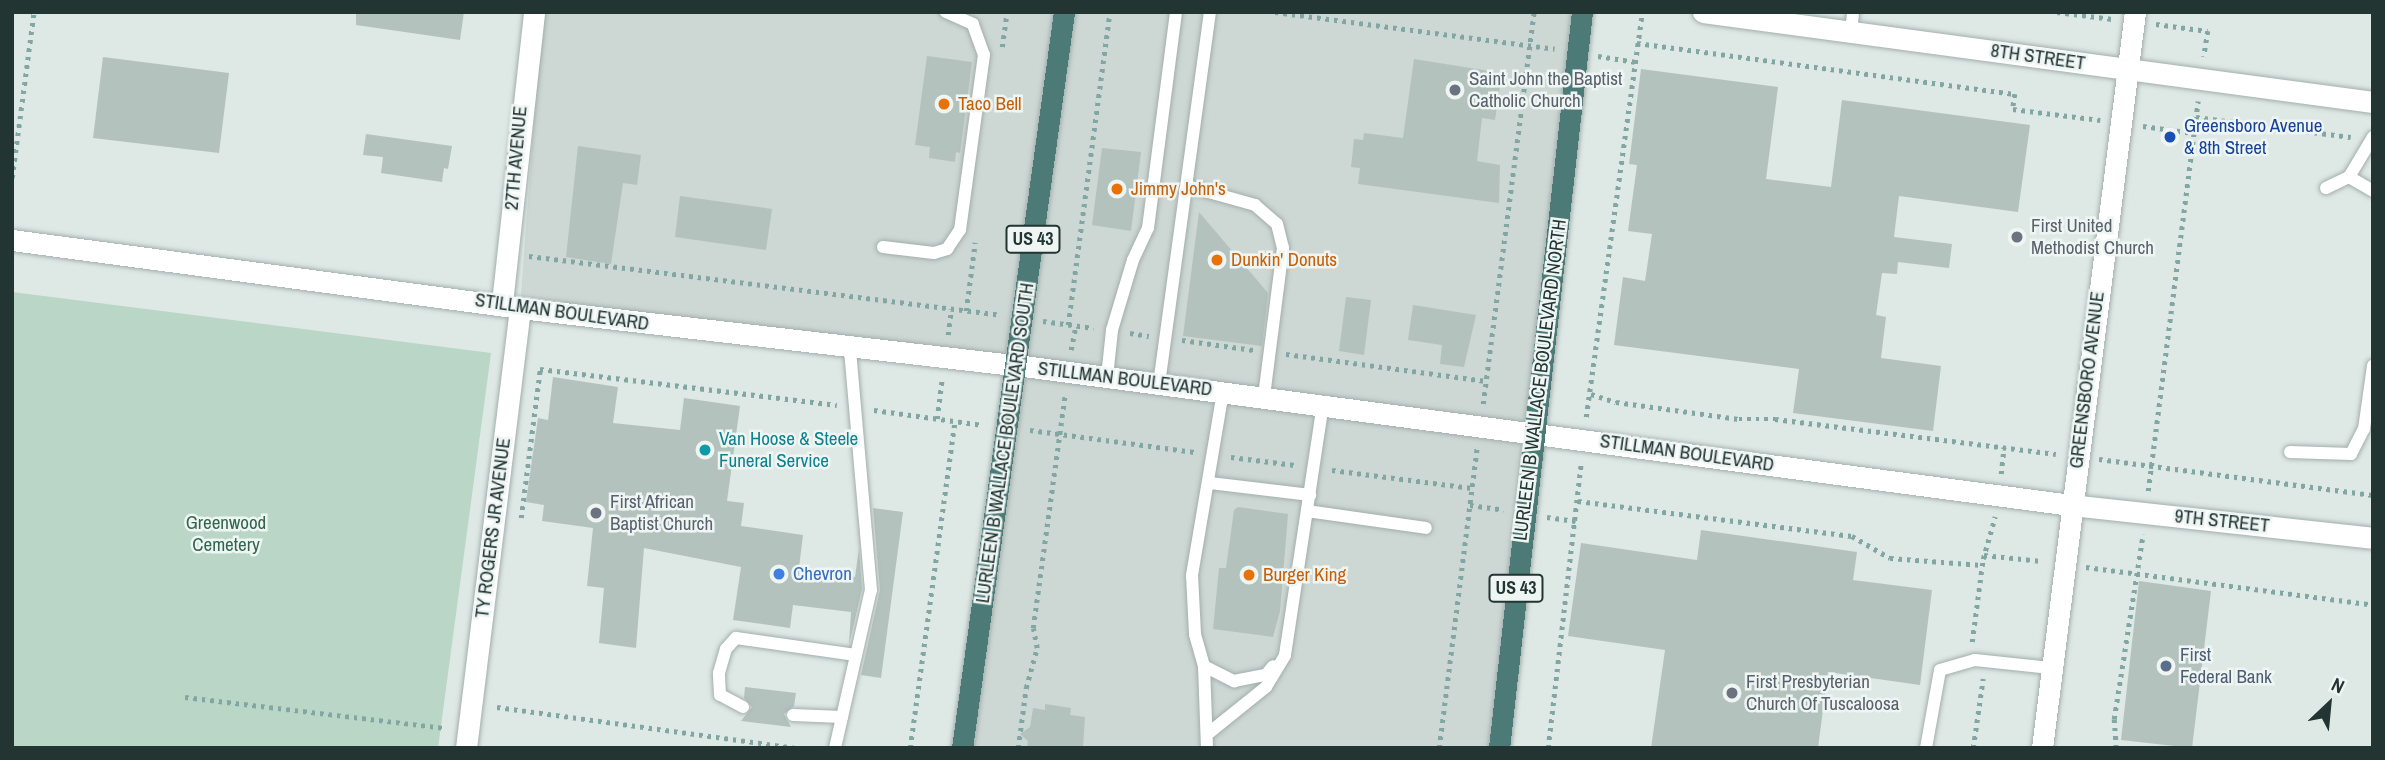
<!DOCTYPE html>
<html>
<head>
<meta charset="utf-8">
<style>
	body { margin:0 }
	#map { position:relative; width:2385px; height:760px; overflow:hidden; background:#dee8e5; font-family:"Archivo Narrow",sans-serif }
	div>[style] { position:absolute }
	.built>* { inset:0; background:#cdd7d4 }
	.green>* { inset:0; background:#b9d6c6 }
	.building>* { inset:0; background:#b4c2be }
	.path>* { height:4.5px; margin-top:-2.25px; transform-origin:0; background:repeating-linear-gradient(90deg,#82a7a2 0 3.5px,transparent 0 8.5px) }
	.roads { filter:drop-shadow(0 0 2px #a2afac) drop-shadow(0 0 2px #a2afac) }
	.service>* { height:12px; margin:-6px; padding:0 6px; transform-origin:6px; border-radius:6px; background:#fff }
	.minor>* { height:21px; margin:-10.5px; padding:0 10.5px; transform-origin:10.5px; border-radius:10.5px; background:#fff }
	.secondary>* { height:21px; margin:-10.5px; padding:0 10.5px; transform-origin:10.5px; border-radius:10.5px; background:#fff }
	.trunk>* { height:21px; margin:-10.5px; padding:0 10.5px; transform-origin:10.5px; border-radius:10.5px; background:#4c7a77 }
	.dots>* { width:19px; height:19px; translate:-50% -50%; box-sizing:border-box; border:4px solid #eef5f2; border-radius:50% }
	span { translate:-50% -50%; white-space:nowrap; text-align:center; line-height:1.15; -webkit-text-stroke:5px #eef5f2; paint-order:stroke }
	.shield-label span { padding:2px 5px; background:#eef5f2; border:2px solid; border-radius:5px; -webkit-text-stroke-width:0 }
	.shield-label { font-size:18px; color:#223533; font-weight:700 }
	.street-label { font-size:19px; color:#223533 }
	.worship-label { font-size:19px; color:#5b616d }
	.left { translate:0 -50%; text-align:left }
	.food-label { font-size:19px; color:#c56008 }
	.transit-label { font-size:19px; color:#164399 }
	.culture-label { font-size:19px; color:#0d838f }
	.park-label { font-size:19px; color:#31674e }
	.shop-label { font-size:19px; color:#366cbe }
	.service-label { font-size:19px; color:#4e5e75 }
	.frame { position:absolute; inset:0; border:14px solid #223533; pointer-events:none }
	.north { position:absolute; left:2294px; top:669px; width:70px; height:70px; -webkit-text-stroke:5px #eef5f2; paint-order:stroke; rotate:26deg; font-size:19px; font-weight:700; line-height:28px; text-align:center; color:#223533 }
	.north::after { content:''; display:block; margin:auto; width:24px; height:32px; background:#223533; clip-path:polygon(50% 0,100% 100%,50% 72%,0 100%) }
</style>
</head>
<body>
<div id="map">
	<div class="built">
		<i style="clip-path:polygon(542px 12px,1582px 12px,1490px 748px,965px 748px,1016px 365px,520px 308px)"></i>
	</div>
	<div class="green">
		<i style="clip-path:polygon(12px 292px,491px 353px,438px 748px,12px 748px)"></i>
	</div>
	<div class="building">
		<i style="clip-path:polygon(356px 12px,464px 12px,460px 40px,356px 25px)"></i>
		<i style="clip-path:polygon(927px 56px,972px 62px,960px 153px,956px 152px,955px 162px,929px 158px,930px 147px,915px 145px)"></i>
		<i style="clip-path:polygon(103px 57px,229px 73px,219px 153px,93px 138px)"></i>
		<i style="clip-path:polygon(1414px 59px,1502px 73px,1495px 120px,1482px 118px,1477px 161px,1500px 165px,1499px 203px,1358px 184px,1360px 168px,1351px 167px,1354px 139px,1363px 140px,1364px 133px,1403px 138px)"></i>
		<i style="clip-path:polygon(1641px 69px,1778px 87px,1766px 179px,1831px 187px,1842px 100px,2030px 125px,2018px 212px,1899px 196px,1894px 237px,1952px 244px,1949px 268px,1898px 262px,1897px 274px,1882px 273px,1876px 315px,1886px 317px,1881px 358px,1941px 366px,1933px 431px,1793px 413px,1799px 369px,1614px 345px,1623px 277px,1645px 281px,1652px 234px,1628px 231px,1637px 165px,1629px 164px)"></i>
		<i style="clip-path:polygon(366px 134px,452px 146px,448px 169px,444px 168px,442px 182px,381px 173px,383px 157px,363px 155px)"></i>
		<i style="clip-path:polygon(578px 146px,641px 155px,637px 185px,623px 183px,611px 264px,566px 257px)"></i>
		<i style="clip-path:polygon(1102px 148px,1141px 152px,1131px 231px,1092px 225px)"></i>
		<i style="clip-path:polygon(680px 196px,772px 209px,766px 250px,675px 237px)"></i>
		<i style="clip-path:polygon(1199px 212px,1268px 293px,1262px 346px,1183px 336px)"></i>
		<i style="clip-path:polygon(1346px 297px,1371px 300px,1364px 355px,1339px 351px)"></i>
		<i style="clip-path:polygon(1413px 305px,1476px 315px,1464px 367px,1440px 364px,1442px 345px,1408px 340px)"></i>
		<i style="clip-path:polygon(553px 377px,618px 387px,613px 423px,680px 430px,684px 398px,740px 406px,727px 501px,744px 503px,741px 526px,803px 535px,799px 568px,855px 577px,859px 549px,862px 589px,849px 645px,851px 612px,793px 605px,790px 628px,733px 620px,741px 567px,644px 548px,636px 648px,599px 643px,604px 588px,587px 586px,593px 528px,542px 521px,544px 505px,526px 502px,538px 418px,548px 420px)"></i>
		<i style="clip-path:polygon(1238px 507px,1288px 514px,1280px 611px,1273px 637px,1213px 629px,1219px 568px,1226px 568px,1234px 510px)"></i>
		<i style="clip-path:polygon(873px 508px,903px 512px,881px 678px,861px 675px,880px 590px)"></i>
		<i style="clip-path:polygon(1701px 530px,1857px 552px,1853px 580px,1932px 590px,1920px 685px,1828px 672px,1818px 748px,1651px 748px,1665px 650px,1568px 636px,1581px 543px,1697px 560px)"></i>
		<i style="clip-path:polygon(2139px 581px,2211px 591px,2192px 748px,2121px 740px)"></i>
		<i style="clip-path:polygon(745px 687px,796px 693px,794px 706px,784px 714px,791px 727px,741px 721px,752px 707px,744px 698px)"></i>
		<i style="clip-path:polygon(1045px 704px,1071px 708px,1070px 715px,1085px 717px,1083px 748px,1027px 748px,1028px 741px,1020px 734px,1030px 727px,1033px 708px,1045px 710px)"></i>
	</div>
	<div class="path">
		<i style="left:1275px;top:12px;width:282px;rotate:7.5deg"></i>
		<i style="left:2057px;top:12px;width:56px;rotate:7.1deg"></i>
		<i style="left:2156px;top:24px;width:52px;rotate:7.7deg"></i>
		<i style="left:2208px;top:31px;width:26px;rotate:99deg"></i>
		<i style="left:1637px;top:43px;width:381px;rotate:7.7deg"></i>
		<i style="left:2015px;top:94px;width:15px;rotate:98deg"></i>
		<i style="left:2013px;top:109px;width:88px;rotate:7.2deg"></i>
		<i style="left:1002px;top:47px;width:35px;rotate:-82deg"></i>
		<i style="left:1598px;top:56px;width:37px;rotate:9deg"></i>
		<i style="left:2196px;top:117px;width:156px;rotate:7.4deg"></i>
		<i style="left:2143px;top:126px;width:51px;rotate:7.8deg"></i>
		<i style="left:12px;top:178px;width:167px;rotate:-82.5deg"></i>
		<i style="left:529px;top:256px;width:475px;rotate:7.1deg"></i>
		<i style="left:966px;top:311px;width:69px;rotate:-82.5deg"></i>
		<i style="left:1043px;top:321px;width:51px;rotate:7.8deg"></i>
		<i style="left:1068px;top:325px;width:316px;rotate:-82.4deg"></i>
		<i style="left:1130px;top:333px;width:19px;rotate:9deg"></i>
		<i style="left:948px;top:335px;width:26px;rotate:-83deg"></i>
		<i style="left:1182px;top:340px;width:72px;rotate:8deg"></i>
		<i style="left:1071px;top:350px;width:25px;rotate:-79deg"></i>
		<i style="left:1286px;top:354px;width:202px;rotate:7.7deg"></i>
		<i style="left:1591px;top:394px;width:26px;rotate:18deg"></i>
		<i style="left:1616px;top:402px;width:124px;rotate:7.9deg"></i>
		<i style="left:1739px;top:419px;width:36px"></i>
		<i style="left:1775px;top:419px;width:283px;rotate:7.1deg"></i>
		<i style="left:1483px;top:404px;width:395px;rotate:-82.6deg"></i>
		<i style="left:874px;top:410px;width:110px;rotate:7.8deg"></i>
		<i style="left:1586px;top:417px;width:409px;rotate:-82.1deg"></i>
		<i style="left:937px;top:419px;width:41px;rotate:-83deg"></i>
		<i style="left:1030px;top:430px;width:166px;rotate:7.6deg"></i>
		<i style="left:1231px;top:457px;width:64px;rotate:7.1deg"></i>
		<i style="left:2099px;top:459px;width:276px;rotate:7.5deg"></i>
		<i style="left:1332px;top:470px;width:141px;rotate:7.3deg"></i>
		<i style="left:2001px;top:474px;width:27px;rotate:-84deg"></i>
		<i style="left:2148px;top:491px;width:393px;rotate:-82.7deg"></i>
		<i style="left:1578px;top:501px;width:276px;rotate:7.3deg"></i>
		<i style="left:1852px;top:536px;width:44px;rotate:30.1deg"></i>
		<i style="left:1890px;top:558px;width:92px;rotate:4.4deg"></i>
		<i style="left:1470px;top:505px;width:34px;rotate:8deg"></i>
		<i style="left:1547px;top:517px;width:29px;rotate:8deg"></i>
		<i style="left:521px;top:518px;width:150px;rotate:-82.7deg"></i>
		<i style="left:540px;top:369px;width:299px;rotate:6.9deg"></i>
		<i style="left:1984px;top:555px;width:58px;rotate:5.9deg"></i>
		<i style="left:2086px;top:567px;width:290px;rotate:7.5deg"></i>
		<i style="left:1972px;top:642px;width:84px;rotate:-82.5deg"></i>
		<i style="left:1983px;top:559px;width:44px;rotate:-74.1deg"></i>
		<i style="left:185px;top:697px;width:263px;rotate:6.8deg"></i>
		<i style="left:497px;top:707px;width:303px;rotate:7.8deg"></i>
		<i style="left:910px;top:748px;width:330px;rotate:-82.2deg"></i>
		<i style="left:1018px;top:748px;width:61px;rotate:-82.4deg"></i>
		<i style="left:1026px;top:688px;width:41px;rotate:-74.6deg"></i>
		<i style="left:1037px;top:648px;width:20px;rotate:-101deg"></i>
		<i style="left:1033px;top:628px;width:237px;rotate:-82.2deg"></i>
		<i style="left:1439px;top:748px;width:303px;rotate:-82.8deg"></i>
		<i style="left:1548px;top:748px;width:286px;rotate:-83.4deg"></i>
		<i style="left:1973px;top:748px;width:70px;rotate:-81.8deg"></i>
		<i style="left:2116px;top:748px;width:29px;rotate:-94deg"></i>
		<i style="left:2114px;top:719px;width:187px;rotate:-81.1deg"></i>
	</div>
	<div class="roads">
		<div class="service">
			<i style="left:1851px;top:32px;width:20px;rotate:-84deg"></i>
			<i style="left:2349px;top:177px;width:28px;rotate:30deg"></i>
			<i style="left:1187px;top:186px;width:71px;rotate:15.6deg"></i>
			<i style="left:1255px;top:205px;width:29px;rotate:41deg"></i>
			<i style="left:1277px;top:224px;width:25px;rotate:76deg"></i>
			<i style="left:1283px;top:248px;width:150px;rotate:97.3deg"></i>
			<i style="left:2326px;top:188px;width:25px;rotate:-26deg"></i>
			<i style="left:2349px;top:177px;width:47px;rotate:-59deg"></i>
			<i style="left:883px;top:247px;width:51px;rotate:6.7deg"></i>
			<i style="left:934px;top:253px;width:14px;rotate:-17deg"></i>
			<i style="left:947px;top:249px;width:23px;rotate:-56deg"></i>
			<i style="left:960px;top:230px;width:177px;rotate:-82.2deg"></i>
			<i style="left:984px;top:55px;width:33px;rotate:-110deg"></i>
			<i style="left:973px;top:24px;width:30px;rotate:-156deg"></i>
			<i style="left:1107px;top:377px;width:47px;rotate:-83.9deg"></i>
			<i style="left:1112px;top:330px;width:73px;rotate:-73.3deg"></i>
			<i style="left:1133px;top:260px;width:35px;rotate:-65deg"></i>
			<i style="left:1148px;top:228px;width:218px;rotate:-82.6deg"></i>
			<i style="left:1159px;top:384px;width:375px;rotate:-82.2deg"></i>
			<i style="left:2290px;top:452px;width:61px;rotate:1.9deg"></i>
			<i style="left:2351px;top:454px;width:28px;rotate:-63deg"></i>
			<i style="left:2364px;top:429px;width:64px;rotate:-81.9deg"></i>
			<i style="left:1210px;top:483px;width:101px;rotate:6.8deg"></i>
			<i style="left:1307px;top:511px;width:120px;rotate:8.1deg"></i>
			<i style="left:1204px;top:666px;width:34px;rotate:27deg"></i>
			<i style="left:1234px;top:681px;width:33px;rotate:-11deg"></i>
			<i style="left:1266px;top:675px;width:11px;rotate:-52deg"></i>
			<i style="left:743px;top:707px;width:26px;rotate:-152deg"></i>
			<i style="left:720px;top:695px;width:22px;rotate:-93deg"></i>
			<i style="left:719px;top:673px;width:25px;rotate:-74deg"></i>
			<i style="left:726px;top:649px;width:15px;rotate:-48deg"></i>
			<i style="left:736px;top:638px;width:121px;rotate:8.1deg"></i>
			<i style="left:793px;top:715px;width:49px;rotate:2.3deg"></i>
			<i style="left:1210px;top:732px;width:72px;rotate:-38.8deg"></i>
			<i style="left:1266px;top:687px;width:37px;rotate:-59deg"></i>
			<i style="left:1285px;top:655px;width:253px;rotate:-81.4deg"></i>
			<i style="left:835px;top:748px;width:162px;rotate:-77.2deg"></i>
			<i style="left:871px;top:590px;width:243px;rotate:-95deg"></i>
			<i style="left:1207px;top:748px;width:82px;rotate:-92.1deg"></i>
			<i style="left:1204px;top:666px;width:33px;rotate:-106deg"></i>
			<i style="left:1195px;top:634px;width:59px;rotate:-92.9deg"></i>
			<i style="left:1192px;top:575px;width:186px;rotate:-80.4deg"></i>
			<i style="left:1926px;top:748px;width:79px;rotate:-79.8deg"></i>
			<i style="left:1940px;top:670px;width:36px;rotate:-16deg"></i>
			<i style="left:1975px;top:660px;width:76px;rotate:6deg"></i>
		</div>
		<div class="minor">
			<i style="left:1703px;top:12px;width:676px;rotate:7.65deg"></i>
			<i style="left:502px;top:303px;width:293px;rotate:-83.7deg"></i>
			<i style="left:2071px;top:505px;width:304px;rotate:6.2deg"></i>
			<i style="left:466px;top:748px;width:443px;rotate:-83deg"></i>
		</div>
		<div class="secondary">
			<i style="left:12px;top:240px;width:513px;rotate:7.62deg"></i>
			<i style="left:520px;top:308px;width:499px;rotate:6.6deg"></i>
			<i style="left:1016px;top:365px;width:1064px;rotate:7.56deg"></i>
			<i style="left:2042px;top:748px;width:742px;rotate:-82.8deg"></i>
		</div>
		<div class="trunk">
			<i style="left:962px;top:748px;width:743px;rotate:-82.11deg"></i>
			<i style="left:1499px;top:748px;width:741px;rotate:-83.57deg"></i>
		</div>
	</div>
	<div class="dots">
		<i style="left:1455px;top:90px;background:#6b7280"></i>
		<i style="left:944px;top:104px;background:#e8710a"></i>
		<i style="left:2170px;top:137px;background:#1a4fb4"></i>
		<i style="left:1117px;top:189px;background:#e8710a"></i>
		<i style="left:2017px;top:237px;background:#6b7280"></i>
		<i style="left:1217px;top:260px;background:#e8710a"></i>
		<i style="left:705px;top:450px;background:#0f9aa8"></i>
		<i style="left:596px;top:513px;background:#6b7280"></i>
		<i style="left:779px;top:574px;background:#3f7fe0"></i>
		<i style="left:1249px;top:575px;background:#e8710a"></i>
		<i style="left:2166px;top:666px;background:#5c6f8a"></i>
		<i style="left:1732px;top:693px;background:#6b7280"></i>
	</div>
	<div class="shield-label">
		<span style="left:1033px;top:239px">US 43</span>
		<span style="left:1516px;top:588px">US 43</span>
	</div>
	<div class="street-label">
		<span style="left:2038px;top:57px;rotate:8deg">8TH STREET</span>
		<span style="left:516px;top:158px;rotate:-85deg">27TH AVENUE</span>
		<span style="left:562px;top:312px;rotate:8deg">STILLMAN BOULEVARD</span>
		<span style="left:1125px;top:379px;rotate:7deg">STILLMAN BOULEVARD</span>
		<span style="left:1540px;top:380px;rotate:-83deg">LURLEEN B WALLACE BOULEVARD NORTH</span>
		<span style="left:2087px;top:380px;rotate:-83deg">GREENSBORO AVENUE</span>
		<span style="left:1005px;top:443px;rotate:-82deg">LURLEEN B WALLACE BOULEVARD SOUTH</span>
		<span style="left:1687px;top:453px;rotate:8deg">STILLMAN BOULEVARD</span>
		<span style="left:2222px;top:521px;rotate:6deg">9TH STREET</span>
		<span style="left:493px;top:528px;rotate:-83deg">TY ROGERS JR AVENUE</span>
	</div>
	<div class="worship-label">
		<span class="left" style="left:1469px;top:90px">Saint John the Baptist<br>Catholic Church</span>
		<span class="left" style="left:2031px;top:237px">First United<br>Methodist Church</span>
		<span class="left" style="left:610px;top:513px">First African<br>Baptist Church</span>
		<span class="left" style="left:1746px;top:693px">First Presbyterian<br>Church Of Tuscaloosa</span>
	</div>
	<div class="food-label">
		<span class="left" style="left:958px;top:104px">Taco Bell</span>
		<span class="left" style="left:1131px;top:189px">Jimmy John's</span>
		<span class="left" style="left:1231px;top:260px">Dunkin' Donuts</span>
		<span class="left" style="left:1263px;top:575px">Burger King</span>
	</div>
	<div class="transit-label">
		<span class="left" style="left:2184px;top:137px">Greensboro Avenue<br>&amp; 8th Street</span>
	</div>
	<div class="culture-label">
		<span class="left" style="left:719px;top:450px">Van Hoose &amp; Steele<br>Funeral Service</span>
	</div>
	<div class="park-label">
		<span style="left:226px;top:534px">Greenwood<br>Cemetery</span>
	</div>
	<div class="shop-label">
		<span class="left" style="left:793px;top:574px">Chevron</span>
	</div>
	<div class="service-label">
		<span class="left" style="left:2180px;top:666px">First<br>Federal Bank</span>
	</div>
	<div class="frame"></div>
	<div class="north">N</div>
</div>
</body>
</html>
